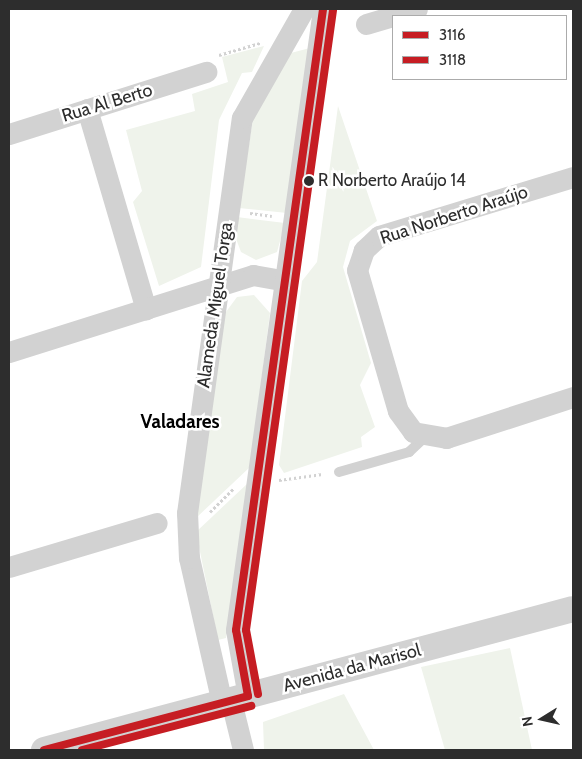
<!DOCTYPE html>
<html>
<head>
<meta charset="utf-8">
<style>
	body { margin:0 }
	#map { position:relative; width:582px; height:759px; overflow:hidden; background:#fff; font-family:Cabin,sans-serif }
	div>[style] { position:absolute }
	.green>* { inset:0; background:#eff3eb }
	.path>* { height:3px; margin-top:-1.5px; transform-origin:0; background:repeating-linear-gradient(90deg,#d2d2d2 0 2.5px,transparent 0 5px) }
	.service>* { height:10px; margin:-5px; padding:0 5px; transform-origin:5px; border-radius:5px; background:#d2d2d2 }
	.minor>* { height:21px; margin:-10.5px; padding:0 10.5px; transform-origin:10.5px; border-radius:10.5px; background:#d2d2d2 }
	.tertiary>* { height:26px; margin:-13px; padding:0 13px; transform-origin:13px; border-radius:13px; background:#d2d2d2 }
	.bus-1>* { height:8px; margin:-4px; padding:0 4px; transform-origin:4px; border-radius:4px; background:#c61d23 }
	.bus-2>* { height:8px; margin:-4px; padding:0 4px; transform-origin:4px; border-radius:4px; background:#c61d23 }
	.dots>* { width:14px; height:14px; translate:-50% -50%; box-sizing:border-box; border:2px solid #fff; border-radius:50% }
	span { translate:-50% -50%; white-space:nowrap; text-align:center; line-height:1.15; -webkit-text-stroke:5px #fff; paint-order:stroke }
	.bus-label { font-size:17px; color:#2d2d2d }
	.left { translate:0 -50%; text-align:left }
	.street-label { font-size:18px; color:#2d2d2d }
	.neighbourhood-label { font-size:19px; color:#000; font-weight:700 }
	.frame { position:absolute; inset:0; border:10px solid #2d2d2d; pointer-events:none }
	.legend { position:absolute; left:392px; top:15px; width:175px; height:65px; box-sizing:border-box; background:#fff; border:1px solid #ababab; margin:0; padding:6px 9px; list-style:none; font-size:15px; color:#2d2d2d }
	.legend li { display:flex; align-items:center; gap:10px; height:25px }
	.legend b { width:25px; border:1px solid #ababab }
	.north { position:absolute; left:517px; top:694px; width:50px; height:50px; -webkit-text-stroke:4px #fff; paint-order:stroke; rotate:260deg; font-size:14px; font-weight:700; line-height:20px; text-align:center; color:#2d2d2d }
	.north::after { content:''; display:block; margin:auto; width:18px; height:22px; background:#2d2d2d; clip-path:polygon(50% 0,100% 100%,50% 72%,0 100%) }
</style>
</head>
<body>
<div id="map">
	<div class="green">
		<i style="clip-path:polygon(264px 46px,252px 72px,242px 73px,219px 120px,201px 267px,159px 286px,133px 202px,142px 191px,126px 130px,195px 111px,192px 94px,228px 82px,222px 57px)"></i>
		<i style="clip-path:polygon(310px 48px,287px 213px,239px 208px,253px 119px,287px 54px)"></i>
		<i style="clip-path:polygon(338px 106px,377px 221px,350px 241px,343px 267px,371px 363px,360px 385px,375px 427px,361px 437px,362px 447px,284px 473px,279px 465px,302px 281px,317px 262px)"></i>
		<i style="clip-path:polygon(237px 217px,285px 223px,277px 252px,256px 260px,241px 252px,235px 236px)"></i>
		<i style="clip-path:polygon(254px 295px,270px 313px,250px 467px,196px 518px,223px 316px,237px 297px)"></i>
		<i style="clip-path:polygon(248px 483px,226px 638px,218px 640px,196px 532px)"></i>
		<i style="clip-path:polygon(510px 648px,532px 750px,445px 750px,421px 667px)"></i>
		<i style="clip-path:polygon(344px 694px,374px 750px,264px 750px,263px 722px)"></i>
	</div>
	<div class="path">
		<i style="left:219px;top:55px;width:43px;rotate:-16.3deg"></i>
		<i style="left:250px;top:213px;width:22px;rotate:8deg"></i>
		<i style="left:279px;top:480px;width:44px;rotate:-7.8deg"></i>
		<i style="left:210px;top:512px;width:34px;rotate:-45deg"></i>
	</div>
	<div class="service">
		<i style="left:339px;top:472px;width:73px;rotate:-15.9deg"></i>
		<i style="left:409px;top:452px;width:21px;rotate:-43deg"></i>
	</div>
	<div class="minor">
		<i style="left:366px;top:24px;width:53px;rotate:-16.4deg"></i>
		<i style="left:87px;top:109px;width:209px;rotate:73.6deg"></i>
		<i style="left:9px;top:134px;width:207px;rotate:-17.5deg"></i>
		<i style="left:573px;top:177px;width:203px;rotate:163.1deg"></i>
		<i style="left:379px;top:236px;width:21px;rotate:137deg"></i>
		<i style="left:364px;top:250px;width:21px;rotate:109deg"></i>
		<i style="left:357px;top:270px;width:147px;rotate:73.8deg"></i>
		<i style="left:398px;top:411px;width:26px;rotate:54deg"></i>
		<i style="left:413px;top:432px;width:34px;rotate:10deg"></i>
		<i style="left:446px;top:438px;width:133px;rotate:-17.9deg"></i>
		<i style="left:9px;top:352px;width:256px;rotate:-17.5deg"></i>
		<i style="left:253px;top:275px;width:35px;rotate:10deg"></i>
		<i style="left:9px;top:567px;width:154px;rotate:-16.6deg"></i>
		<i style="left:248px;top:696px;width:67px;rotate:-100.3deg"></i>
		<i style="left:236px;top:630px;width:627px;rotate:-82.02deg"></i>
		<i style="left:231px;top:701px;width:50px;rotate:76.2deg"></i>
		<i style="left:222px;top:703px;width:149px;rotate:-102.8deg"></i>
		<i style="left:189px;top:558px;width:45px;rotate:-92.5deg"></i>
		<i style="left:187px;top:513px;width:399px;rotate:-82.1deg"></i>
		<i style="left:242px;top:118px;width:125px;rotate:-60.4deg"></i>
	</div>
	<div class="tertiary">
		<i style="left:44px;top:750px;width:547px;rotate:-14.92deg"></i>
	</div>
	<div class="bus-1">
		<i style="left:248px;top:696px;width:67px;rotate:-100.3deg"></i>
		<i style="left:236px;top:630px;width:627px;rotate:-82.02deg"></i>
		<i style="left:44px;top:750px;width:211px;rotate:-14.8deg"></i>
	</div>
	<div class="bus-2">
		<i style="left:258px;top:694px;width:65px;rotate:-100.6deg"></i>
		<i style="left:246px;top:630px;width:626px;rotate:-82.01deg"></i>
		<i style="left:82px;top:750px;width:175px;rotate:-14.6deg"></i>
	</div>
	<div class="dots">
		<i style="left:309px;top:181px;background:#2d2d2d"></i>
	</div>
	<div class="bus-label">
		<span class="left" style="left:318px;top:181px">R Norberto Araújo 14</span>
	</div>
	<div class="street-label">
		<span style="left:107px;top:103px;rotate:-17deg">Rua Al Berto</span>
		<span style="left:454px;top:215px;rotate:-18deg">Rua Norberto Araújo</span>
		<span style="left:215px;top:305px;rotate:-82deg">Alameda Miguel Torga</span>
		<span style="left:352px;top:668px;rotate:-15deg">Avenida da Marisol</span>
	</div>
	<div class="neighbourhood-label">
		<span style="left:180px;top:422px">Valadares</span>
	</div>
	<div class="frame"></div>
	<ul class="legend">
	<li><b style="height:6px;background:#c61d23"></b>3116</li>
	<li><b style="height:6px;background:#c61d23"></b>3118</li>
	</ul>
	<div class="north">N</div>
</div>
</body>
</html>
